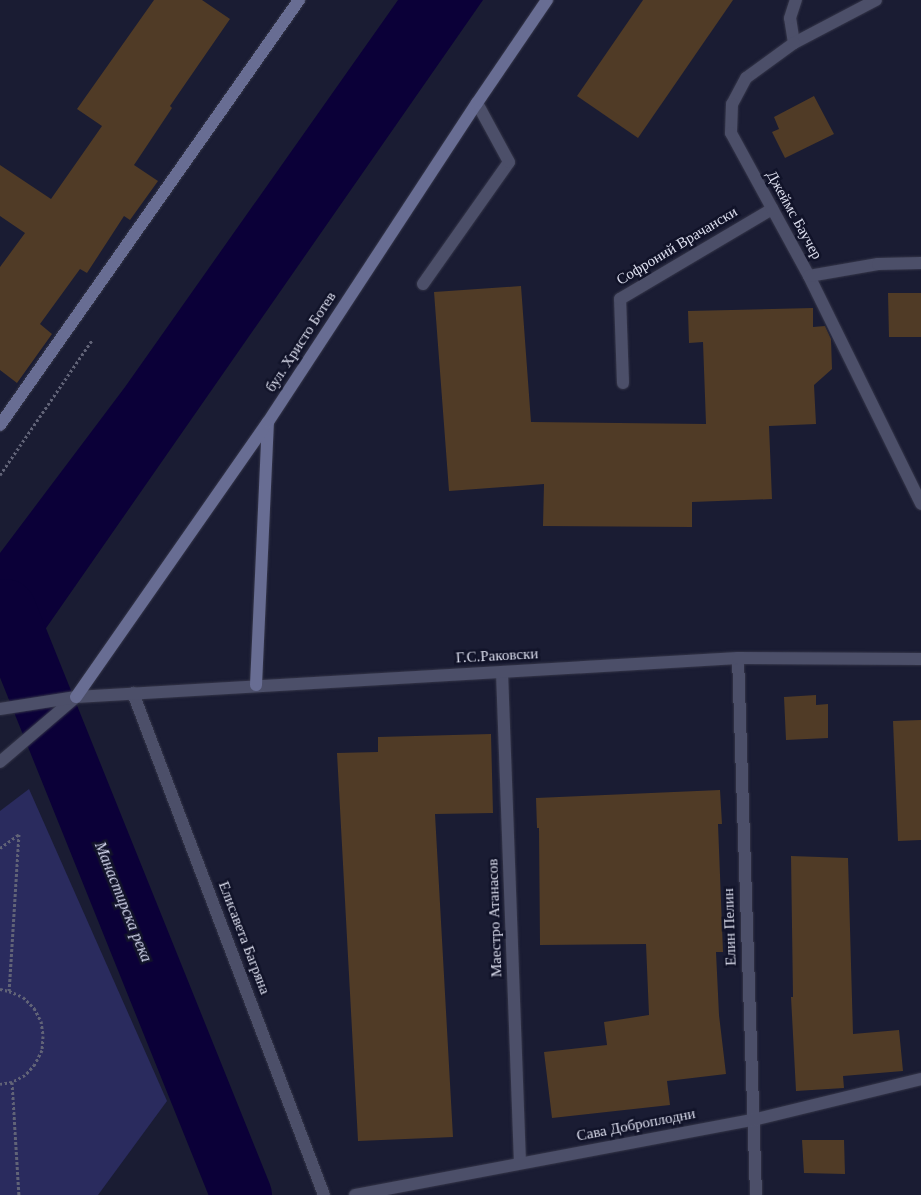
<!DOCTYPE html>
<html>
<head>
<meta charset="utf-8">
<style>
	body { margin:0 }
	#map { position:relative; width:921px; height:1195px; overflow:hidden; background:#1a1c33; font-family:Georgia,serif }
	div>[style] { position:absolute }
	.green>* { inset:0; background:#2a2b5e }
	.water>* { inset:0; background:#0b0038 }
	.river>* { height:61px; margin:-30.5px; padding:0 30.5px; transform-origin:30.5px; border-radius:30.5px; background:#0b0038 }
	.building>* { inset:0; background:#503b26 }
	.path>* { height:3px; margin-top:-1.5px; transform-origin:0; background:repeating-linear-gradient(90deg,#616377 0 2.5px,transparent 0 5px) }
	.roads { filter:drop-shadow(0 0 1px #353649) drop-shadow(0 0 1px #353649) }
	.service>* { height:12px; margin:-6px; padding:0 6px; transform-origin:6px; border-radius:6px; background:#4c4f69 }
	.minor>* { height:12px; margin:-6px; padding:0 6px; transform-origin:6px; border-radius:6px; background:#4c4f69 }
	.tertiary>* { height:12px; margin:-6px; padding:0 6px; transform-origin:6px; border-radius:6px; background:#4c4f69 }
	.secondary>* { height:12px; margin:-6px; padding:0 6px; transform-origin:6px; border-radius:6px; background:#686d93 }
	span { translate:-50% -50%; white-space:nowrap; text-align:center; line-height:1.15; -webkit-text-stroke:5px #111329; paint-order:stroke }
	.street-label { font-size:15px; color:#dddfef }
	.water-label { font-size:16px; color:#d9dcf3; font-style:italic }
</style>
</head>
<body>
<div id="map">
	<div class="green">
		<i style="clip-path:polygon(29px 789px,167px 1101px,98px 1195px,0 1195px,0 811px)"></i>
	</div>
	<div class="water">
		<i style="clip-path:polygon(398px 0,483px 0,35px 644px,0 645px,0 553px,125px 387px)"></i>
	</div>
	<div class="river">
		<i style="left:5px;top:609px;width:632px;rotate:68.06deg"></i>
	</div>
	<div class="building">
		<i style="clip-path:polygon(154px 0,202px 0,230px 19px,170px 106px,172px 108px,134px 165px,158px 181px,130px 220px,124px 216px,87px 273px,80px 269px,40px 324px,52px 334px,17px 383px,0 370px,0 267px,25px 233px,0 216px,0 165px,51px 199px,102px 126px,77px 109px)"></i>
		<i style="clip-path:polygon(643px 0,733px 0,638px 138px,577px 96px)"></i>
		<i style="clip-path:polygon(814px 96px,834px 134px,785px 158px,772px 132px,779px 129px,774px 117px)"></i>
		<i style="clip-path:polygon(521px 286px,531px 422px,706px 424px,703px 342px,689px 343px,688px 311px,813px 308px,813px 327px,825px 326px,831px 339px,832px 369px,814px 385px,816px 424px,769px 426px,772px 499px,692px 502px,692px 527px,543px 526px,544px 484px,449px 491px,434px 292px)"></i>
		<i style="clip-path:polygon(888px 293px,921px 293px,921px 337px,889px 337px)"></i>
		<i style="clip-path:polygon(816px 695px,816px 705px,828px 704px,828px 738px,786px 740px,784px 697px)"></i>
		<i style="clip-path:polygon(921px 720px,921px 840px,898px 841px,893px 721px)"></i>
		<i style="clip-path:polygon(491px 734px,493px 813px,435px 814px,453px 1137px,358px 1141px,337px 753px,378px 752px,378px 737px)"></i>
		<i style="clip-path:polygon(720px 790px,722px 824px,718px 824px,723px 952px,716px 952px,719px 1015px,726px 1074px,667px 1081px,670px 1105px,552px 1118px,544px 1052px,607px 1045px,604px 1022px,649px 1015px,646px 944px,540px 945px,539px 828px,537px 828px,536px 798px)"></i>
		<i style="clip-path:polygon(791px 856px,848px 858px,853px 1034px,899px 1030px,903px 1071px,843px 1076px,844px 1088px,796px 1091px,791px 997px,793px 997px)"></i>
		<i style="clip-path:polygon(802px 1140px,844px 1140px,845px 1174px,804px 1173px)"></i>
	</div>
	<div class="path">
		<i style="left:0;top:475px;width:163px;rotate:-55.7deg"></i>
		<i style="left:0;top:848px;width:24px;rotate:-36deg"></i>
		<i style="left:19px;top:834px;width:157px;rotate:93.6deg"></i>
		<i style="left:0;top:989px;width:9px;rotate:13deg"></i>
		<i style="left:9px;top:991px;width:15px;rotate:23deg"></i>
		<i style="left:23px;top:997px;width:16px;rotate:45deg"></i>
		<i style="left:34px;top:1008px;width:15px;rotate:62deg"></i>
		<i style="left:41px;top:1021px;width:15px;rotate:82deg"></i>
		<i style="left:43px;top:1036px;width:14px;rotate:94deg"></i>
		<i style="left:42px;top:1050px;width:16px;rotate:117deg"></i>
		<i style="left:35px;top:1064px;width:15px;rotate:132deg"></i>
		<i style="left:25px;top:1075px;width:15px;rotate:152deg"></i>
		<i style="left:12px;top:1082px;width:12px;rotate:171deg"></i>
		<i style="left:12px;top:1082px;width:113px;rotate:86.5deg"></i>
	</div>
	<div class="roads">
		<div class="service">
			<i style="left:794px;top:43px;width:25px;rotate:-99deg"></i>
			<i style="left:790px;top:18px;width:19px;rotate:-72deg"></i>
			<i style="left:423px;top:284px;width:149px;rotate:-54.8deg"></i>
			<i style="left:509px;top:162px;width:67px;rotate:-118.5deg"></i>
			<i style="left:623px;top:383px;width:84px;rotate:-92deg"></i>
			<i style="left:620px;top:299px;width:177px;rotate:-30.6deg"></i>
		</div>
		<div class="minor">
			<i style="left:876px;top:0;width:93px;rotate:152.3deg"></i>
			<i style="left:794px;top:43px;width:59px;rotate:143.9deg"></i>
			<i style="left:746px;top:78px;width:30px;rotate:118deg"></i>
			<i style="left:732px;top:104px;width:29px;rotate:92deg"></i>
			<i style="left:731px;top:133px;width:163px;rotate:61.4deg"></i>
			<i style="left:809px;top:276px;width:254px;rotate:63.8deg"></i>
			<i style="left:809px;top:276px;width:70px;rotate:-9.9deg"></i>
			<i style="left:878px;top:264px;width:43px;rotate:-1.3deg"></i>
			<i style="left:738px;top:658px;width:537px;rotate:88.08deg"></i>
			<i style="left:502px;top:672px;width:491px;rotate:87.9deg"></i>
			<i style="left:133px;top:693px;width:537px;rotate:69.17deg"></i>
			<i style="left:0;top:762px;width:100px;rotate:-40.5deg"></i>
			<i style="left:355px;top:1195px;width:405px;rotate:-10.7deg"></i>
			<i style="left:753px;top:1120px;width:173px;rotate:-13.7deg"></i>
		</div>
		<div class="tertiary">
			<i style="left:0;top:709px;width:77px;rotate:-9deg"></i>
			<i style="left:76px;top:697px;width:663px;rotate:-3.37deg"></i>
			<i style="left:738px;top:658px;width:183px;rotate:0.3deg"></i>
		</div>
		<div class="secondary">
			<i style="left:0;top:425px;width:520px;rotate:-54.87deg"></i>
			<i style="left:256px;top:685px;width:262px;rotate:-87.4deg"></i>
			<i style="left:76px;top:697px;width:335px;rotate:-55.1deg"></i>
			<i style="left:268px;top:422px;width:381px;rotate:-56.8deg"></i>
			<i style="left:477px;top:103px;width:125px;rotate:-55.8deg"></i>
		</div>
	</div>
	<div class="street-label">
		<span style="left:794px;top:215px;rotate:61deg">Джеймс Баучер</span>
		<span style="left:677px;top:246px;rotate:-31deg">Софроний Врачански</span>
		<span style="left:301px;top:342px;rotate:-57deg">бул. Христо Ботев</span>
		<span style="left:497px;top:656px;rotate:-3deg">Г.С.Раковски</span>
		<span style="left:495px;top:918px;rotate:-92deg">Маестро Атанасов</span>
		<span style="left:730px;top:927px;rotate:-92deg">Елин Пелин</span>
		<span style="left:244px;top:938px;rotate:69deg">Елисавета Багряна</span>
		<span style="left:636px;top:1125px;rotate:-11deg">Сава Доброплодни</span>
	</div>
	<div class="water-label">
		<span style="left:123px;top:902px;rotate:68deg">Манастирска река</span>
	</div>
</div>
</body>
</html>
